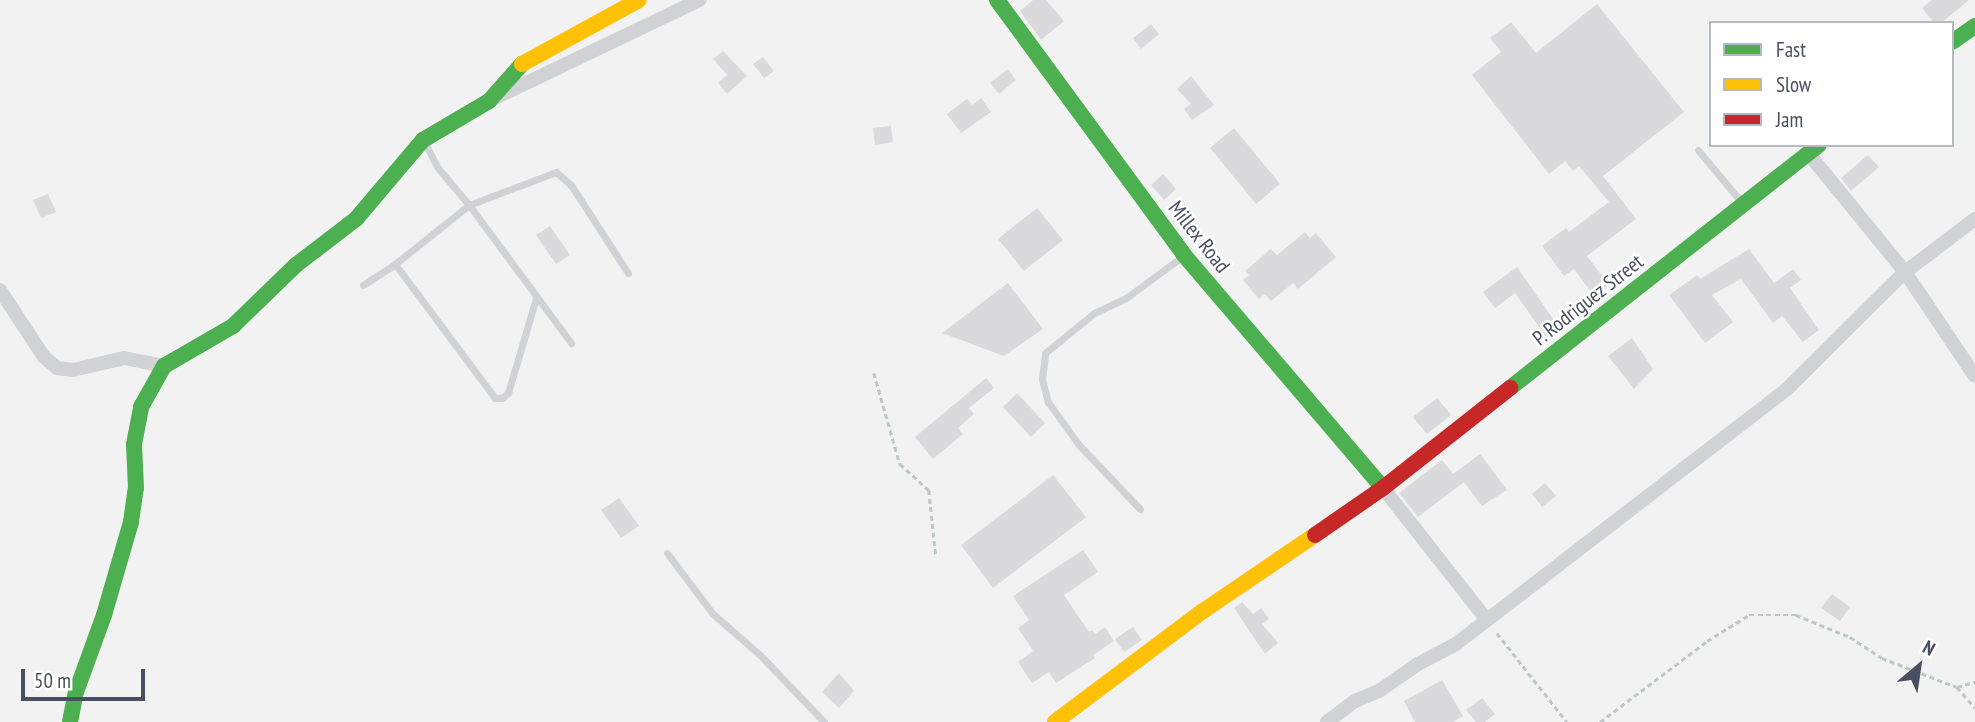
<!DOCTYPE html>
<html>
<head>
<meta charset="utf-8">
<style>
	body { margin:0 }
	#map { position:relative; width:1975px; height:722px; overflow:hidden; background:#f3f2f2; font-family:"PT Sans Narrow",sans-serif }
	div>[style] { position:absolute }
	.building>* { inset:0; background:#dadadd }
	.path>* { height:2.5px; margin-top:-1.25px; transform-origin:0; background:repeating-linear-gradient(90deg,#bbc8c7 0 5px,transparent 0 8.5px) }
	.lane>* { height:7px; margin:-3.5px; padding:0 3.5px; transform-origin:3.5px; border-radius:3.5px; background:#d0d2d6 }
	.street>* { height:14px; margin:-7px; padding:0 7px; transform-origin:7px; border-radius:7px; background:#d0d2d6 }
	.fast>* { height:16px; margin:-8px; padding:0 8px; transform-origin:8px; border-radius:8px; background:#4caf50 }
	.slow>* { height:16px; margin:-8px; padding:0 8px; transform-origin:8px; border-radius:8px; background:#ffc107 }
	.jam>* { height:16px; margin:-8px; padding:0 8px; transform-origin:8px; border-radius:8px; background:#c62828 }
	span { translate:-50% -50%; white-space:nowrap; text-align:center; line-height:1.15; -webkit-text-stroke:5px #fff; paint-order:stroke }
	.street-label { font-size:21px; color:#474f61 }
	.legend { position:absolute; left:1709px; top:21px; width:245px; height:126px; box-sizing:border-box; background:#fff; border:2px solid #b5b9c0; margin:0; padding:9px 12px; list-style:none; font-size:21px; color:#474f61 }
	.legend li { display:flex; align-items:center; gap:14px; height:35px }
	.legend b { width:35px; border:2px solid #b5b9c0 }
	.north { position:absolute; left:1884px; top:631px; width:70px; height:70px; -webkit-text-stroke:5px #fff; paint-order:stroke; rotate:29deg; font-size:19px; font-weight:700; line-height:28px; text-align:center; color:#474f61 }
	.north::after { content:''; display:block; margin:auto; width:24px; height:32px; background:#474f61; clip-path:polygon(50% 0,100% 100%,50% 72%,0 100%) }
	.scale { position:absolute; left:21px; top:669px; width:124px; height:32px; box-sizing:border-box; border:4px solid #474f61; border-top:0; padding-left:9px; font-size:21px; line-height:24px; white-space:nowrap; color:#474f61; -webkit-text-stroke:5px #fff; paint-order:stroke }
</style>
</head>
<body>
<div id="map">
	<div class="building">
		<i style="clip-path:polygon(1033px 0,1046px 0,1064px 21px,1041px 40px,1020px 11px)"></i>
		<i style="clip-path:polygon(1932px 0,1969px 0,1941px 23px,1934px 23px,1922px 8px)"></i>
		<i style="clip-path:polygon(1597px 4px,1684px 112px,1603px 176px,1636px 219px,1587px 256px,1609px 285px,1594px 296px,1574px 269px,1564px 276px,1542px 246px,1566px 228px,1569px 232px,1609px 202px,1579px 166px,1573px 171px,1565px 161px,1549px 174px,1472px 75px,1501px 52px,1490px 38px,1511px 22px,1536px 53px)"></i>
		<i style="clip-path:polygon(1151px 24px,1159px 34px,1141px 49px,1133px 38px)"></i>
		<i style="clip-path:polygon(723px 51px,747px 76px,727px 94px,718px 83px,727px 75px,713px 59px)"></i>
		<i style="clip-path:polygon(763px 57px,774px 71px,764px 78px,753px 64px)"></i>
		<i style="clip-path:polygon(1008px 69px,1016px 80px,999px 94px,990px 83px)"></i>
		<i style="clip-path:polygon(1191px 76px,1214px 105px,1192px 120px,1184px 109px,1191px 104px,1177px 89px)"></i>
		<i style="clip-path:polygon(981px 98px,991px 112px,961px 133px,947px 114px,967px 99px,972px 105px)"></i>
		<i style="clip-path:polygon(891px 126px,893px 142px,875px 145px,873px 128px)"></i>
		<i style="clip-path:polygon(1234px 128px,1280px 184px,1256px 204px,1210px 148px)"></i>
		<i style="clip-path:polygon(1868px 155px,1879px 167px,1851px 191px,1841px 178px)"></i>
		<i style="clip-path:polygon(1163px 174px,1176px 189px,1164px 200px,1151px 185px)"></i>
		<i style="clip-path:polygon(48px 194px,56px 212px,41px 218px,33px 200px)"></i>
		<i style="clip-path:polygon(1037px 208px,1063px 240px,1024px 271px,998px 239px)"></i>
		<i style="clip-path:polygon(550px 226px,570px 255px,556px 264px,536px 235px)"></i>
		<i style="clip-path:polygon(1305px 232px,1310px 238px,1316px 233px,1336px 257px,1298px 289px,1293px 283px,1271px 301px,1265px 294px,1259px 299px,1243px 280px,1249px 275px,1245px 271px,1271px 249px,1277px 255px)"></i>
		<i style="clip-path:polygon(1749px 249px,1774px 283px,1793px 269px,1801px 280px,1790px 288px,1819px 330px,1803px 342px,1782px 316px,1773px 323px,1741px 279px,1712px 295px,1733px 322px,1705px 343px,1669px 295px,1697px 275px,1700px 279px)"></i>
		<i style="clip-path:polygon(1517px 267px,1560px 329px,1547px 338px,1515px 293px,1495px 308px,1483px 292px)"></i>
		<i style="clip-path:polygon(1008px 283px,1043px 329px,1004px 356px,942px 333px)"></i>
		<i style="clip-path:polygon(1632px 338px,1653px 369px,1634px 389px,1608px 356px)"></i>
		<i style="clip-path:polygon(986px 378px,994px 388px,969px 408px,974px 414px,958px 428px,963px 434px,933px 459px,915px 437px)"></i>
		<i style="clip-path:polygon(1017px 393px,1045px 423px,1031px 437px,1003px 407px)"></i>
		<i style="clip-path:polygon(1437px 398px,1451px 415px,1427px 434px,1413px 417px)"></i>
		<i style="clip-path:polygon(1480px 454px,1507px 490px,1482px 506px,1464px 482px,1418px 517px,1399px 493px,1442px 460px,1453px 474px)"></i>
		<i style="clip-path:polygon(1053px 475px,1086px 517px,993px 588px,961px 545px)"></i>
		<i style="clip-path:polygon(1545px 483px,1556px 496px,1542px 507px,1532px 494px)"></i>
		<i style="clip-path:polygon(619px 498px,639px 526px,621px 538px,601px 510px)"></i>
		<i style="clip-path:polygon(1083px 550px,1098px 572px,1064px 595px,1089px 632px,1092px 630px,1095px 634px,1105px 627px,1114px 641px,1093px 655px,1095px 658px,1056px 683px,1049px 672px,1032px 683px,1018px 662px,1033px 651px,1018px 628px,1029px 620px,1013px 596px)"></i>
		<i style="clip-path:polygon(1832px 594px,1850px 607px,1840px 621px,1821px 608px)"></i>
		<i style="clip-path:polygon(1242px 602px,1253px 614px,1261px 608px,1269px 619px,1262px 624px,1278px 643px,1265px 654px,1234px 608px)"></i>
		<i style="clip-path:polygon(1133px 627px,1142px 640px,1124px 652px,1115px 639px)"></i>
		<i style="clip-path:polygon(839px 673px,854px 691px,839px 708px,822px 692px)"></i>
		<i style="clip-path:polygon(1442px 680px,1463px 716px,1453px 722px,1415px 722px,1404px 701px)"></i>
		<i style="clip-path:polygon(1482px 698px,1495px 714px,1485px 722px,1476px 722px,1466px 710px)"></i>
	</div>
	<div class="path">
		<i style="left:874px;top:373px;width:95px;rotate:74.1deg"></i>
		<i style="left:900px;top:464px;width:39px;rotate:42deg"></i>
		<i style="left:929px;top:490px;width:67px;rotate:84deg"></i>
		<i style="left:1497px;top:633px;width:113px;rotate:51.8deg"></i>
		<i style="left:1957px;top:687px;width:19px;rotate:-16deg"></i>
		<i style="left:1600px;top:722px;width:134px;rotate:-37.1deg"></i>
		<i style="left:1707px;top:641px;width:49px;rotate:-31.8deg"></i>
		<i style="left:1749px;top:615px;width:47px"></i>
		<i style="left:1796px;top:615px;width:58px;rotate:22.2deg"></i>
		<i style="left:1850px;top:637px;width:38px;rotate:33deg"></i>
		<i style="left:1882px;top:658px;width:80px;rotate:21.1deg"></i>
		<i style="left:1957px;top:687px;width:28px;rotate:49deg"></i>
	</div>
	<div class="lane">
		<i style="left:425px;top:143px;width:28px;rotate:63deg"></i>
		<i style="left:438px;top:168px;width:48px;rotate:50deg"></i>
		<i style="left:469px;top:205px;width:172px;rotate:53.5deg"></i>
		<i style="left:1698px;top:150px;width:70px;rotate:50.2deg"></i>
		<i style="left:395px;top:264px;width:167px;rotate:53.3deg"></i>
		<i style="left:495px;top:398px;width:7px"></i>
		<i style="left:502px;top:398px;width:8px;rotate:-40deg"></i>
		<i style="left:508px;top:393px;width:99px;rotate:-73.6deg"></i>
		<i style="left:363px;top:285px;width:38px;rotate:-33deg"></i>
		<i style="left:395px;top:264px;width:95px;rotate:-38.6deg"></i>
		<i style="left:469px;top:205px;width:93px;rotate:-20.8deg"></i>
		<i style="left:556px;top:172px;width:20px;rotate:41deg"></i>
		<i style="left:571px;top:185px;width:105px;rotate:57.1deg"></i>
		<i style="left:1140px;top:509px;width:88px;rotate:-133.6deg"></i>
		<i style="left:1079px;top:445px;width:53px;rotate:-125.8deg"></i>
		<i style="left:1048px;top:402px;width:24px;rotate:-105deg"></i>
		<i style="left:1042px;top:379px;width:26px;rotate:-83deg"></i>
		<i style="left:1045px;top:353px;width:63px;rotate:-39.2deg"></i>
		<i style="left:1094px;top:313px;width:35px;rotate:-25deg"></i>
		<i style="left:1126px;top:298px;width:71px;rotate:-36.4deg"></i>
		<i style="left:667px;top:553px;width:75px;rotate:53.1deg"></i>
		<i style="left:712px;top:613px;width:64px;rotate:41.2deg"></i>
		<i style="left:760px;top:655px;width:93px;rotate:46.3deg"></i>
	</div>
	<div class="street">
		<i style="left:493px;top:99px;width:229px;rotate:-25.6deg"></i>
		<i style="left:1808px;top:153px;width:154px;rotate:50.8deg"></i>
		<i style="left:1905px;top:272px;width:125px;rotate:56.1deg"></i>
		<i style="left:0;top:290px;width:80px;rotate:56.7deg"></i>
		<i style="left:44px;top:357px;width:17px;rotate:40deg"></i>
		<i style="left:57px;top:368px;width:16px;rotate:7deg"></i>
		<i style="left:73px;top:370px;width:52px;rotate:-13.2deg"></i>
		<i style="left:124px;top:358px;width:41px;rotate:11.3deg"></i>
		<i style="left:1383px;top:488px;width:167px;rotate:51.8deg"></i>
		<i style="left:1327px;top:722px;width:35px;rotate:-37deg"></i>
		<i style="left:1355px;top:701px;width:26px;rotate:-23deg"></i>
		<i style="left:1379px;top:691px;width:47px;rotate:-34.7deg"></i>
		<i style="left:1418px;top:664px;width:43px;rotate:-27.8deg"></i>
		<i style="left:1456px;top:644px;width:418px;rotate:-37.6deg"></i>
		<i style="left:1787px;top:389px;width:166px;rotate:-44.8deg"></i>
		<i style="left:1905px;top:272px;width:88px;rotate:-37.1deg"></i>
	</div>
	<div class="fast">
		<i style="left:997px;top:0;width:316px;rotate:53.7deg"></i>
		<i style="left:1184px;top:255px;width:306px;rotate:49.5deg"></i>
		<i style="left:1952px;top:42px;width:28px;rotate:-35deg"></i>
		<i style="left:1510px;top:388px;width:393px;rotate:-38.2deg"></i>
		<i style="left:70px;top:722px;width:31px;rotate:-79deg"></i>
		<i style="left:76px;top:692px;width:82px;rotate:-70deg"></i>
		<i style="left:104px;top:615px;width:97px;rotate:-73.8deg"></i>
		<i style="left:131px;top:522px;width:34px;rotate:-82deg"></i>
		<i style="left:136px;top:488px;width:44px;rotate:-92.6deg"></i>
		<i style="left:134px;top:444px;width:38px;rotate:-79deg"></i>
		<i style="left:141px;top:407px;width:47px;rotate:-60.7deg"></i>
		<i style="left:164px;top:366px;width:80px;rotate:-30.1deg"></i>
		<i style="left:233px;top:326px;width:88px;rotate:-44.1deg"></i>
		<i style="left:296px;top:265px;width:76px;rotate:-37.5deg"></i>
		<i style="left:356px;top:219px;width:104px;rotate:-49.7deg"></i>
		<i style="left:423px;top:140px;width:77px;rotate:-30.6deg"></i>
		<i style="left:489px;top:101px;width:50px;rotate:-48.3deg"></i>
	</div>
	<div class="slow">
		<i style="left:522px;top:64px;width:133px;rotate:-28.7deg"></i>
		<i style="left:1055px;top:722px;width:185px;rotate:-36.9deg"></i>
		<i style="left:1203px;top:611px;width:135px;rotate:-34.2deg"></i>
	</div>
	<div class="jam">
		<i style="left:1315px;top:535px;width:83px;rotate:-34.7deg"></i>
		<i style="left:1383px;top:488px;width:162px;rotate:-38.2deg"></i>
	</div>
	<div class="street-label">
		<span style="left:1199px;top:237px;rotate:52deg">Millex Road</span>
		<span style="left:1588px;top:300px;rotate:-38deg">P. Rodriguez Street</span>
	</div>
	<ul class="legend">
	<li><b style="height:9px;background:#4caf50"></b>Fast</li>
	<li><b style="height:9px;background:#ffc107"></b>Slow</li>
	<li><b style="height:9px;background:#c62828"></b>Jam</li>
	</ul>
	<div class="north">N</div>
	<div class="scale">50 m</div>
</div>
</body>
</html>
